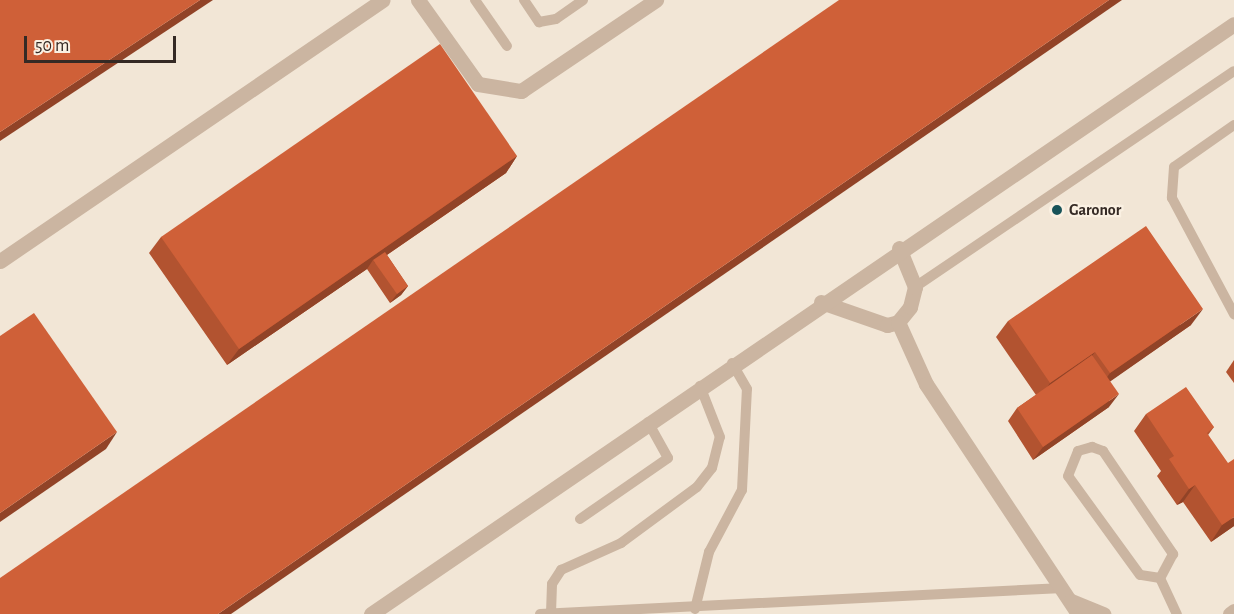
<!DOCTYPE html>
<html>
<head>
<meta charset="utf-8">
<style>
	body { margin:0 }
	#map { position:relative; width:1234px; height:614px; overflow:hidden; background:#f2e6d6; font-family:"Alegreya Sans",sans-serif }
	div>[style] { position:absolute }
	.lane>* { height:10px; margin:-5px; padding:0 5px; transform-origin:5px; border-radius:5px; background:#cbb5a1 }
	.street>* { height:15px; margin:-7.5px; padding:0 7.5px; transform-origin:7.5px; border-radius:7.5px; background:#cbb5a1 }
	.wall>* { inset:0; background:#b25330 }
	.shaded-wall>* { inset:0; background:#914327 }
	.building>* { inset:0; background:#cf6038 }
	.dots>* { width:16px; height:16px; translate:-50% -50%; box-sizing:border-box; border:3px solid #faf0e2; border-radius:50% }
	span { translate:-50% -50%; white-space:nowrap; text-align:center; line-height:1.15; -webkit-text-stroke:4.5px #faf0e2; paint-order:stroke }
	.poi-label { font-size:16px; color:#352a25; font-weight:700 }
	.left { translate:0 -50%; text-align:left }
	.scale { position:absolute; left:24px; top:36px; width:152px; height:27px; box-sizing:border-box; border:3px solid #352a25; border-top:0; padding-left:8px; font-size:18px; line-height:21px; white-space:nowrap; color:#352a25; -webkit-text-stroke:4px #faf0e2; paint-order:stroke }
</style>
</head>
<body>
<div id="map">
	<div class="lane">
		<i style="left:475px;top:0;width:56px;rotate:55.2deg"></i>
		<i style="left:524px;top:0;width:27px;rotate:56deg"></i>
		<i style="left:539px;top:22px;width:17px;rotate:-10deg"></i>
		<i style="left:556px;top:19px;width:33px;rotate:-35deg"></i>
		<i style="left:1234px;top:125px;width:73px;rotate:145deg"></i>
		<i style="left:1174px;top:167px;width:31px;rotate:94deg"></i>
		<i style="left:1172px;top:198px;width:132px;rotate:61.9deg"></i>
		<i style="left:915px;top:287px;width:385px;rotate:-34.1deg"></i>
		<i style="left:1092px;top:447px;width:12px;rotate:20deg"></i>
		<i style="left:1103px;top:451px;width:125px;rotate:55.8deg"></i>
		<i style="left:1173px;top:554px;width:27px;rotate:118deg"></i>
		<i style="left:1160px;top:578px;width:20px;rotate:-171deg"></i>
		<i style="left:1140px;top:575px;width:122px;rotate:-126deg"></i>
		<i style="left:1068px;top:476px;width:27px;rotate:-68deg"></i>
		<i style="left:1078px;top:451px;width:15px;rotate:-16deg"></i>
		<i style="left:580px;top:519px;width:107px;rotate:-34.7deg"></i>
		<i style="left:668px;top:458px;width:41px;rotate:-119.1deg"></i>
		<i style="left:1160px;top:578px;width:40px;rotate:65deg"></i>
		<i style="left:695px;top:609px;width:59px;rotate:-76.2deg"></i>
		<i style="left:709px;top:552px;width:70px;rotate:-62deg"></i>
		<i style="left:742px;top:490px;width:101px;rotate:-87.2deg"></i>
		<i style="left:747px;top:389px;width:30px;rotate:-120deg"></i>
		<i style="left:551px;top:613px;width:29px;rotate:-88deg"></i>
		<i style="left:552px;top:584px;width:17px;rotate:-57deg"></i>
		<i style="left:561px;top:570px;width:66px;rotate:-24.2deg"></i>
		<i style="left:621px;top:543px;width:94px;rotate:-36.4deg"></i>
		<i style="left:697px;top:487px;width:24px;rotate:-52deg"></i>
		<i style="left:712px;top:468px;width:32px;rotate:-76deg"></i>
		<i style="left:720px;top:437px;width:55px;rotate:-111.4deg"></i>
		<i style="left:540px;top:614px;width:524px;rotate:-2.85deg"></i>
	</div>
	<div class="street">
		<i style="left:418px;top:0;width:103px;rotate:54.5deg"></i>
		<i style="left:478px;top:84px;width:44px;rotate:9.2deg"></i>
		<i style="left:521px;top:91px;width:163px;rotate:-34deg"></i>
		<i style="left:0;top:261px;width:463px;rotate:-34.3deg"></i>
		<i style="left:821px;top:302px;width:70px;rotate:19.2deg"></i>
		<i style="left:887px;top:325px;width:11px;rotate:-15deg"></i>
		<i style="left:898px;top:322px;width:19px;rotate:-51deg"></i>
		<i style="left:910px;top:307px;width:21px;rotate:-76deg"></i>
		<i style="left:915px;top:287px;width:42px;rotate:-112.3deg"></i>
		<i style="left:898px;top:322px;width:68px;rotate:65.7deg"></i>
		<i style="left:926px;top:384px;width:276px;rotate:56.5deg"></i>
		<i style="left:1071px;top:601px;width:35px;rotate:22deg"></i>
		<i style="left:371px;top:614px;width:1045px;rotate:-34.36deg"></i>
		<i style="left:1230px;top:614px;width:5px;rotate:-37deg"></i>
	</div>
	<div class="wall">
		<i style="clip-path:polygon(517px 156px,506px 173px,387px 255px,408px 286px,401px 295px,390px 303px,367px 269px,227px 365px,149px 253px,161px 237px)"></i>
		<i style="clip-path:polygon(1008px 321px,1191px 325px,1110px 381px,1109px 407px,1033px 460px,1008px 421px,1017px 408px,1036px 395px,996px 337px)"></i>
		<i style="clip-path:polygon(1234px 360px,1234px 383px,1226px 372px)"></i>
		<i style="clip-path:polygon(1146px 414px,1214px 427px,1208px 435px,1234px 526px,1211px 542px,1183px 502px,1177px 505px,1157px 476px,1161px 471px,1134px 431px)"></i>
	</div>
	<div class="shaded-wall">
		<i style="clip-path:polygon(200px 0,213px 0,0 141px,0 132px)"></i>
		<i style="clip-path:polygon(1109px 0,1122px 0,231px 614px,218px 614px)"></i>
		<i style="clip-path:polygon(517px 156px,506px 173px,375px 263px,373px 260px,367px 269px,227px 365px,239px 349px)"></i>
		<i style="clip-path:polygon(408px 286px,401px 295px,390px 303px,397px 294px)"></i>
		<i style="clip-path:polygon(1203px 309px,1191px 325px,1098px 390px,1110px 373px)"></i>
		<i style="clip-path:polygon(1095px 352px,1083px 368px,1039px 400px,1050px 383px)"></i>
		<i style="clip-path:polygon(1119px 394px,1109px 407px,1033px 460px,1043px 447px)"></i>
		<i style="clip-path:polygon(117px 432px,106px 449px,0 522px,0 513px)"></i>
		<i style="clip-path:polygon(1195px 485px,1183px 502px,1177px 505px,1189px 489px)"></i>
		<i style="clip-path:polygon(1234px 517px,1234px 526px,1211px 542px,1222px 525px)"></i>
	</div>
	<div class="building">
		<i style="clip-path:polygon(0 0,200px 0,0 132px)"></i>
		<i style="clip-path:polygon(839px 0,1109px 0,218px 614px,0 614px,0 578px)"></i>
		<i style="clip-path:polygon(440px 44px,517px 156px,239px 349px,161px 237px)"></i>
		<i style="clip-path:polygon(1146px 226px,1203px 309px,1110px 373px,1095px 352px,1050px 383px,1008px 321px)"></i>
		<i style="clip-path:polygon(385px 252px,408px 286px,397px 294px,373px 260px)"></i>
		<i style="clip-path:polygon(34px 313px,117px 432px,0 513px,0 336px)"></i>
		<i style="clip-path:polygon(1092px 355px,1119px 394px,1043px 447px,1017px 408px)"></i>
		<i style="clip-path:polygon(1186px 387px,1214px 427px,1207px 433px,1228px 463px,1234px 459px,1234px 517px,1222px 525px,1195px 485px,1189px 489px,1169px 459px,1174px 456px,1146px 414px)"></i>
	</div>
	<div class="dots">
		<i style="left:1057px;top:210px;background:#185359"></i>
	</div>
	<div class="poi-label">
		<span class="left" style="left:1069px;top:210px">Garonor</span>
	</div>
	<div class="scale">50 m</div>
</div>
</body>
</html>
